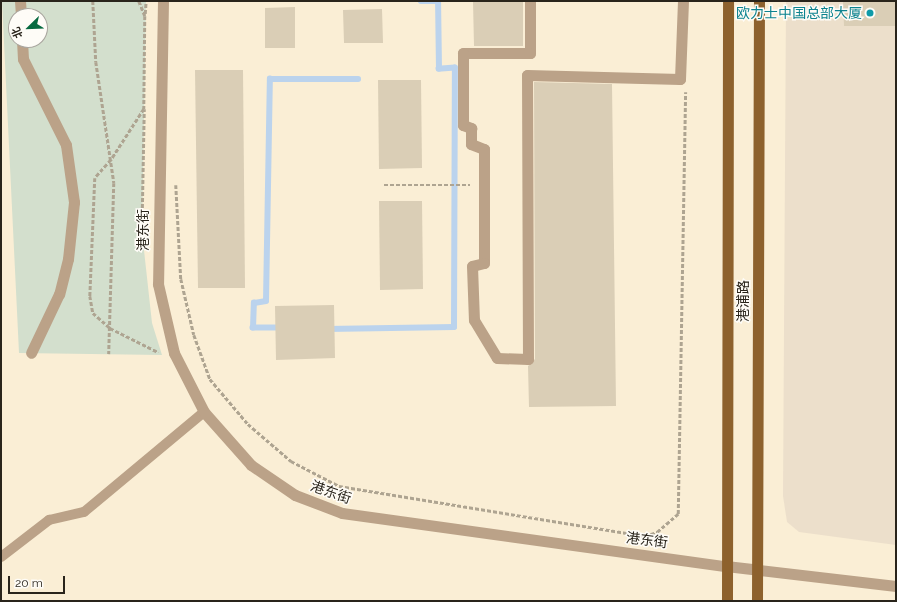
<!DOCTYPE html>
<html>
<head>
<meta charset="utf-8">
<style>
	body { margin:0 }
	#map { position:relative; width:897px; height:602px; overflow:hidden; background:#faeed5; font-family:Raleway,"Noto Sans SC",sans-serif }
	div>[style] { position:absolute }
	.commercial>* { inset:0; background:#ecdfcb }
	.green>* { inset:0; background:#d3dfcd }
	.stream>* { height:5.5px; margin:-2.75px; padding:0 2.75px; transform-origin:2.75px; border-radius:2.75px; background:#bbd3ed }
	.building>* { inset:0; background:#daceb6 }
	.path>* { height:2.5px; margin-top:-1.25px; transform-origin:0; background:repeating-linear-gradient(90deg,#aea491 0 4px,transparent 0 6px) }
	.service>* { height:10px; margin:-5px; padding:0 5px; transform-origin:5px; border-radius:5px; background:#bba288 }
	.pedestrian>* { height:11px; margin:-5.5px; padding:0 5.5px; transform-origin:5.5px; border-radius:5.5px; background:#bba288 }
	.minor>* { height:11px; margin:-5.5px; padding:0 5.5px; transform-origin:5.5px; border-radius:5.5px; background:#bba288 }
	.tertiary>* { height:11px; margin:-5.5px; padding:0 5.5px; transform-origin:5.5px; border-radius:5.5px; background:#bba288 }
	.primary>* { height:11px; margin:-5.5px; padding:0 5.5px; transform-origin:5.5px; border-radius:5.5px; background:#8d612d }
	.dots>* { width:11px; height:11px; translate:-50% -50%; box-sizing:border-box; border:2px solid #fefcf7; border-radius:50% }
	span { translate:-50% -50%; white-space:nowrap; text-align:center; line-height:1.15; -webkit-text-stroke:3px #fefcf7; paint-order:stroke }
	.culture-label { font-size:14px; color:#0d838f }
	.right { translate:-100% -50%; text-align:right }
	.street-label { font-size:14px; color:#29241b }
	.frame { position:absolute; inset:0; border:2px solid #29241b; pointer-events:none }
	.north { position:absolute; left:8px; top:8px; width:40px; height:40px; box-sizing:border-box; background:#fefcf7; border:1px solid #a9a69f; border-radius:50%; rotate:247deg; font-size:11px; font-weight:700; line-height:16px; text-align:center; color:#29241b }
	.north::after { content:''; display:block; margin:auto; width:14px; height:18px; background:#066a40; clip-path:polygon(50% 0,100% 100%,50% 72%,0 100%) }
	.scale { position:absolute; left:8px; top:576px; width:57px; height:18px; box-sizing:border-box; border:2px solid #29241b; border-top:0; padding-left:5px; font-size:12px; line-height:14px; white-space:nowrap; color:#29241b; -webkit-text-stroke:3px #fefcf7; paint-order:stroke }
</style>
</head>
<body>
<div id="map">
	<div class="commercial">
		<i style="clip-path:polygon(786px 1px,896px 1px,896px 545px,799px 532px,787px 522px,783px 496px)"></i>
	</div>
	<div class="green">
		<i style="clip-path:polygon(evenodd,2px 1px,146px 1px,142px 232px,152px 323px,162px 355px,19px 353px,2px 1px,16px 16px,40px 16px,40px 40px,16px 40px,16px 16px)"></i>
	</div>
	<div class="stream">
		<i style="left:421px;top:1px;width:17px"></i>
		<i style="left:282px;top:328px;width:29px;rotate:180deg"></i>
		<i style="left:253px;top:328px;width:25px;rotate:-88deg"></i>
		<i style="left:254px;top:303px;width:12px;rotate:-9deg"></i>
		<i style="left:266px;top:301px;width:222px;rotate:-89deg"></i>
		<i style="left:270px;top:79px;width:88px"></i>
		<i style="left:327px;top:329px;width:127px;rotate:-0.9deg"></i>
		<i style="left:454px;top:327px;width:259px;rotate:-89.8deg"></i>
		<i style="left:455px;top:68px;width:16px;rotate:176deg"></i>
		<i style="left:439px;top:69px;width:68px;rotate:-90.8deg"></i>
	</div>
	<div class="building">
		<i style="clip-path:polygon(473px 1px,523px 1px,523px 46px,474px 46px)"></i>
		<i style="clip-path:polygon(843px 1px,896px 1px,896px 26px,844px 26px)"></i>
		<i style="clip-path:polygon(295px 7px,295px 48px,265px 48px,265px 8px)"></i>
		<i style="clip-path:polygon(382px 9px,383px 43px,344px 43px,343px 10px)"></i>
		<i style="clip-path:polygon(195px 70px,243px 70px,245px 288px,198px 288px)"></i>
		<i style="clip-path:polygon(378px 80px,421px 80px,422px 168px,379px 169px)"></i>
		<i style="clip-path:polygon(534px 82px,612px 84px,616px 406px,529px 407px,528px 366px,535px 359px)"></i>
		<i style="clip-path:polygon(379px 201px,422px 201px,423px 289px,380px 290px)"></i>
		<i style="clip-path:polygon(334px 305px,335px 358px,276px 360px,275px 306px)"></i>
	</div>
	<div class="path">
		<i style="left:93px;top:1px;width:61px;rotate:87.2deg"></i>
		<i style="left:96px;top:62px;width:122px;rotate:81.5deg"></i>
		<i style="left:114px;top:183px;width:171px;rotate:91.7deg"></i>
		<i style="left:139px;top:1px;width:16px;rotate:68deg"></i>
		<i style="left:145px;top:16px;width:93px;rotate:90.6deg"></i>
		<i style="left:144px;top:109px;width:61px;rotate:122.9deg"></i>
		<i style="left:111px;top:160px;width:24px;rotate:132deg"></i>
		<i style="left:95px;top:178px;width:118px;rotate:92.4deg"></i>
		<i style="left:90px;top:296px;width:17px;rotate:80deg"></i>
		<i style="left:93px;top:313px;width:23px;rotate:41deg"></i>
		<i style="left:110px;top:328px;width:54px;rotate:26.6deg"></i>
		<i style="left:145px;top:14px;width:13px;rotate:-86deg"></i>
		<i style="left:176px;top:185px;width:94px;rotate:87deg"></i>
		<i style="left:181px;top:279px;width:57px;rotate:76.9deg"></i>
		<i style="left:194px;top:335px;width:47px;rotate:70deg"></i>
		<i style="left:210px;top:379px;width:59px;rotate:49.8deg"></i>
		<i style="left:248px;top:424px;width:57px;rotate:40.7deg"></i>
		<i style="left:291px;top:461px;width:54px;rotate:27.5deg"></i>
		<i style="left:339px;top:486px;width:310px;rotate:9.3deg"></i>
		<i style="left:645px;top:536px;width:13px;rotate:-18deg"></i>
		<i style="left:657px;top:532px;width:28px;rotate:-41deg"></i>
		<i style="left:678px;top:514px;width:422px;rotate:-89deg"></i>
		<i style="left:384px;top:185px;width:86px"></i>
		<i style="left:142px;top:214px;width:105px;rotate:-88.9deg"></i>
	</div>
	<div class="service">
		<i style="left:1px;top:557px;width:61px;rotate:-37.6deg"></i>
		<i style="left:49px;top:520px;width:36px;rotate:-13deg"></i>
		<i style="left:84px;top:512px;width:156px;rotate:-39.8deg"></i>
	</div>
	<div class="pedestrian">
		<i style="left:20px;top:1px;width:15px;rotate:86deg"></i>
		<i style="left:530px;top:1px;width:52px;rotate:90deg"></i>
		<i style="left:530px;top:53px;width:67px;rotate:180deg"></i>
		<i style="left:463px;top:53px;width:72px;rotate:90deg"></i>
		<i style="left:463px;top:125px;width:9px;rotate:21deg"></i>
		<i style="left:471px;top:128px;width:16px;rotate:90deg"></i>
		<i style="left:471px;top:144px;width:14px;rotate:21deg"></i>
		<i style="left:484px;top:149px;width:114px;rotate:90deg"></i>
		<i style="left:484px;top:263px;width:12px;rotate:166deg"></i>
		<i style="left:472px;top:266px;width:54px;rotate:87.9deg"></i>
		<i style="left:474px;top:320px;width:44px;rotate:58.8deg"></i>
		<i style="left:497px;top:358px;width:31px;rotate:2deg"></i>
		<i style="left:528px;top:359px;width:284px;rotate:-90.2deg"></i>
		<i style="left:527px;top:75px;width:153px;rotate:1.5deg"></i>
		<i style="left:680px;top:79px;width:78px;rotate:-87.8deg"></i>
		<i style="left:22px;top:40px;width:19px;rotate:87deg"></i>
		<i style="left:23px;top:59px;width:96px;rotate:63.4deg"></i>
		<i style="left:66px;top:145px;width:58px;rotate:82deg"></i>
		<i style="left:74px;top:202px;width:57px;rotate:96deg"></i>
		<i style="left:68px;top:259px;width:36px;rotate:104deg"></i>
		<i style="left:59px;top:294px;width:65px;rotate:115.4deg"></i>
	</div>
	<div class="minor">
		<i style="left:163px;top:1px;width:283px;rotate:91deg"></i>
		<i style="left:158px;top:284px;width:71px;rotate:76.9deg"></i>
		<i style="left:174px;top:353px;width:66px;rotate:63deg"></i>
		<i style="left:204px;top:412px;width:71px;rotate:48.4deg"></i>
		<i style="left:251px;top:465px;width:53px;rotate:34.3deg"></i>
		<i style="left:295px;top:495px;width:50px;rotate:21deg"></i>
		<i style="left:342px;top:513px;width:388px;rotate:7.9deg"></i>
	</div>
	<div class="tertiary">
		<i style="left:726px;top:566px;width:171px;rotate:6.7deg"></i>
	</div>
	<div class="primary">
		<i style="left:727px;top:601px;width:600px;rotate:-89.9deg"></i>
		<i style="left:757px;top:601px;width:600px;rotate:-89.81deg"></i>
	</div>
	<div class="dots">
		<i style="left:870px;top:13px;background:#0f9aa8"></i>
	</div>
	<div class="culture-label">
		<span class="right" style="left:862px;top:13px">欧力士中国总部大厦</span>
	</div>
	<div class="street-label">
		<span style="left:143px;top:230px;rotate:-90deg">港东街</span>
		<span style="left:743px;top:301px;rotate:-90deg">港浦路</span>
		<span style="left:331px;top:492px;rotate:19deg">港东街</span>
		<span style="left:647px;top:540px;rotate:7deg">港东街</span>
	</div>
	<div class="frame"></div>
	<div class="north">北</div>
	<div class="scale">20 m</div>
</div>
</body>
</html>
